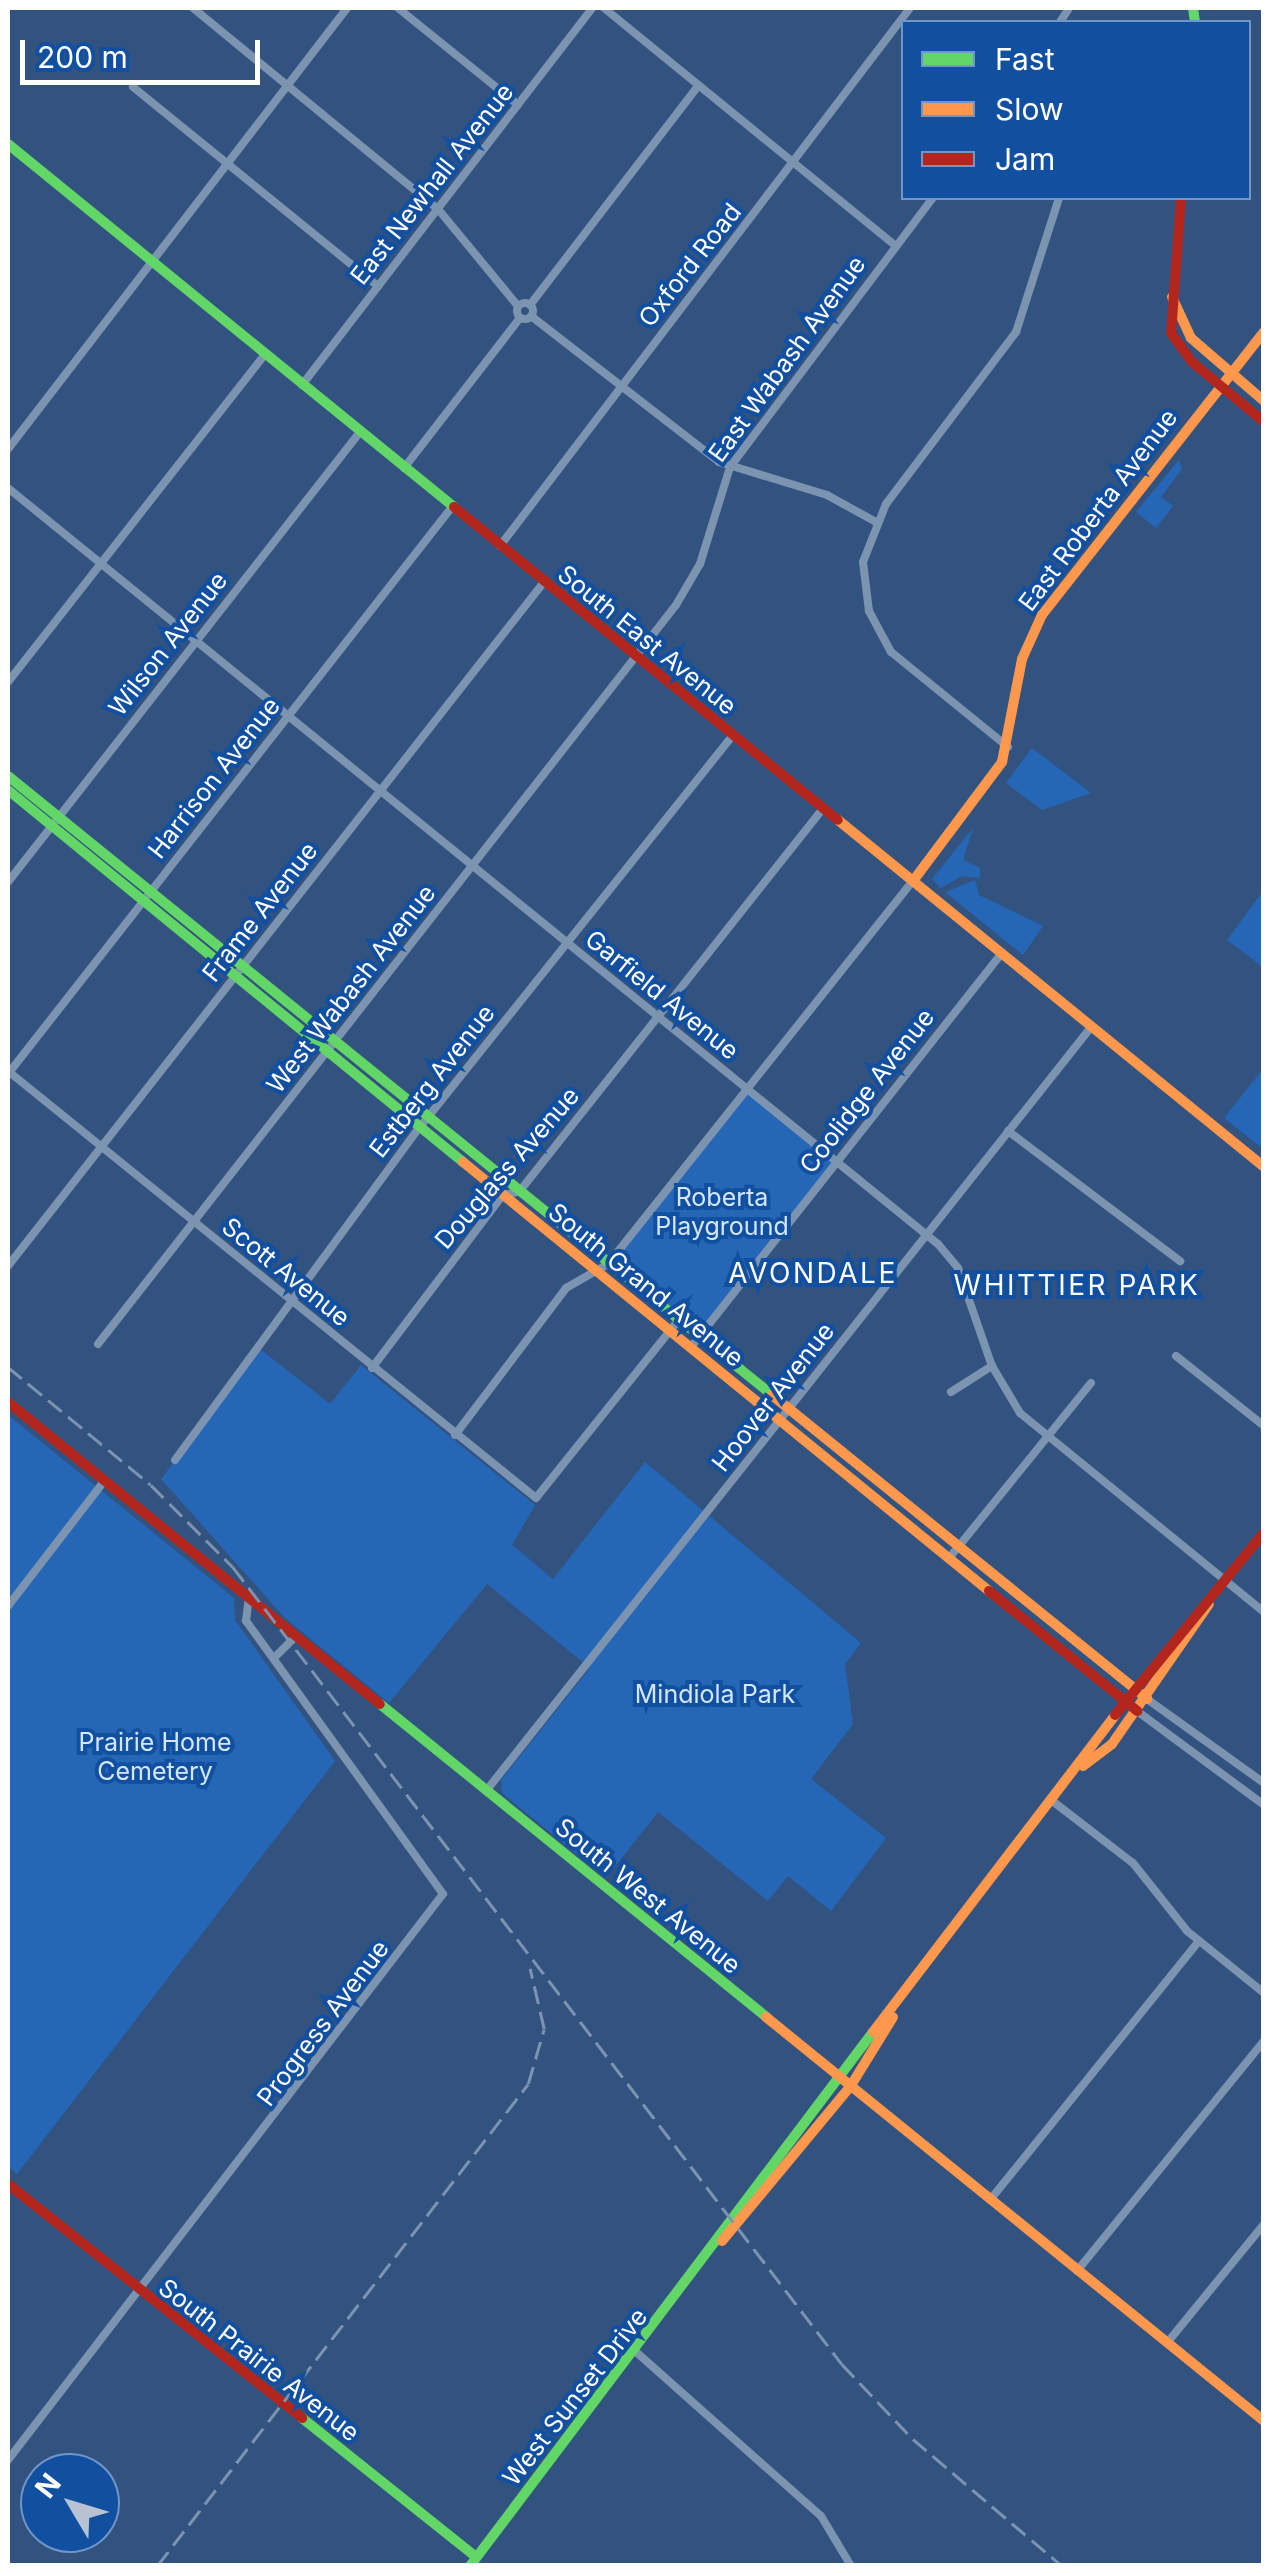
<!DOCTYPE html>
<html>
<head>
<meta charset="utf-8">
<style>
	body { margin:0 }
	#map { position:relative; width:1271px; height:2573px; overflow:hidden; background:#325380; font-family:Inter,sans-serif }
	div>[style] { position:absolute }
	.green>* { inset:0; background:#2666b6 }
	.street>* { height:8px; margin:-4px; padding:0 4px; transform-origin:4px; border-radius:4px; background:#7d94b0 }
	.street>.ring { margin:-4px; padding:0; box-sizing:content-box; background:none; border:8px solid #7d94b0; border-radius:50% }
	.fast>* { height:10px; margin:-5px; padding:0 5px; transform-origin:5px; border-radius:5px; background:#63d668 }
	.slow>* { height:10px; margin:-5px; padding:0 5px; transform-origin:5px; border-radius:5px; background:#ff974d }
	.jam>* { height:10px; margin:-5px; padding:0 5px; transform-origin:5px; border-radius:5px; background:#b3261e }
	.rail>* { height:2.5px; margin-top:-1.25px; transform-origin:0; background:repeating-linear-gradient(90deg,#7d93af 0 18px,transparent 0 26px) }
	span { translate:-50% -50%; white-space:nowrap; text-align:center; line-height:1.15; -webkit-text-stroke:8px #114fa1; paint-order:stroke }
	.street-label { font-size:25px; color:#fff }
	.park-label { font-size:25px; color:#d3e6fe }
	.neighbourhood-label { font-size:28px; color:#fff; letter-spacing:2.5px }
	.frame { position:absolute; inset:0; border:10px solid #fff; pointer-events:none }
	.legend { position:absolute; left:901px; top:20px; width:350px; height:180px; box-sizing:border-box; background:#114fa1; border:2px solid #7095c7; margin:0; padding:12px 18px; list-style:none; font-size:30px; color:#fff }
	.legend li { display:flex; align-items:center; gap:20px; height:50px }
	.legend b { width:50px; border:2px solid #7095c7 }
	.north { position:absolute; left:20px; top:2453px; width:100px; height:100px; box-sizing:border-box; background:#114fa1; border:2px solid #7095c7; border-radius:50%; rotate:308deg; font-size:28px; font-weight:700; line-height:40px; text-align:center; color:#fff }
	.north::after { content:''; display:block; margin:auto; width:35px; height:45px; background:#b7c3d3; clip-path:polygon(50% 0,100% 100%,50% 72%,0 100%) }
	.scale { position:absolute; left:20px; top:40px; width:240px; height:45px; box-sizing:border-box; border:5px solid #fff; border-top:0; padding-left:12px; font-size:30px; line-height:35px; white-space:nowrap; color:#fff; -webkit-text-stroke:8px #114fa1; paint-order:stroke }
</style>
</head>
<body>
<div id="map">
	<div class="green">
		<i style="clip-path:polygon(1179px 460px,1182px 469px,1161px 497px,1173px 506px,1156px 528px,1136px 512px)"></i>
		<i style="clip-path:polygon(1032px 748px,1091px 793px,1042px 810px,1006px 783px)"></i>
		<i style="clip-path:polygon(973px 828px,963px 860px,980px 868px,980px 878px,962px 876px,941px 888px,932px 879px)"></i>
		<i style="clip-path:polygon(975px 880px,979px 895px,1043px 926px,1023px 955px,945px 892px)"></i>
		<i style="clip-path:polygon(1263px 891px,1263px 967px,1227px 940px)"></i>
		<i style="clip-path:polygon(1263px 1069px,1263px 1149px,1224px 1118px)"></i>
		<i style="clip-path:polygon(746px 1089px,836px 1162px,698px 1337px,608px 1264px)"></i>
		<i style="clip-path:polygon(260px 1349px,330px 1404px,361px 1365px,535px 1505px,512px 1545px,553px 1579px,645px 1462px,861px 1643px,845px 1664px,853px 1724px,811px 1779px,886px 1838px,831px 1911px,788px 1876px,768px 1901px,658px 1812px,606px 1878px,502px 1793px,501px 1780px,590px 1668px,487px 1584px,389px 1703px,285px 1618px,161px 1479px)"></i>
		<i style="clip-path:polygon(8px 1415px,234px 1598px,235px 1620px,335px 1761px,17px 2174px,8px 2166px)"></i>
	</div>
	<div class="street">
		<i style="left:193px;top:8px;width:317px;rotate:39.4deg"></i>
		<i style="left:438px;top:209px;width:126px;rotate:50.5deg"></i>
		<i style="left:398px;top:8px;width:154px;rotate:38.9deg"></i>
		<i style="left:604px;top:8px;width:377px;rotate:39.2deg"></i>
		<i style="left:1060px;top:22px;width:17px;rotate:-57deg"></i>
		<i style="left:133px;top:87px;width:316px;rotate:39.1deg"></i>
		<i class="ring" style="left:517px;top:303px;width:8px;height:8px"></i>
		<i style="left:530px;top:305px;width:277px;rotate:-52.5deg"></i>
		<i style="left:531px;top:316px;width:238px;rotate:37.8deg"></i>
		<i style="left:719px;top:462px;width:113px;rotate:17deg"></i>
		<i style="left:827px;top:495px;width:56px;rotate:28.9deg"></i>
		<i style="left:302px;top:385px;width:476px;rotate:-52.4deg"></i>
		<i style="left:8px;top:449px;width:556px;rotate:-52.45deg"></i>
		<i style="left:404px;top:468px;width:190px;rotate:-52.3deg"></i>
		<i style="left:8px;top:488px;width:1199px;rotate:39.11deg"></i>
		<i style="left:938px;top:1244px;width:31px;rotate:50deg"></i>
		<i style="left:958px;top:1268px;width:104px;rotate:70.9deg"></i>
		<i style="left:992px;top:1366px;width:55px;rotate:59.2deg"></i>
		<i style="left:1020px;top:1413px;width:315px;rotate:39.2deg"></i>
		<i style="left:500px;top:546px;width:676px;rotate:-52.69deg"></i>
		<i style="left:8px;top:682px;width:417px;rotate:-51.9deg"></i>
		<i style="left:1008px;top:747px;width:151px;rotate:-140.9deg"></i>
		<i style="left:891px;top:652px;width:47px;rotate:-118.2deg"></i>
		<i style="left:869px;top:611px;width:49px;rotate:-97deg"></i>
		<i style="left:863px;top:562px;width:62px;rotate:-68.4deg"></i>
		<i style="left:886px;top:504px;width:216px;rotate:-52.9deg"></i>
		<i style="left:1016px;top:332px;width:141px;rotate:-72.2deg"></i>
		<i style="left:8px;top:882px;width:571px;rotate:-51.97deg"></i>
		<i style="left:8px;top:1071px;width:679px;rotate:38.96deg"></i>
		<i style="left:536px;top:1498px;width:227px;rotate:-51.3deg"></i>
		<i style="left:8px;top:1074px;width:720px;rotate:-51.94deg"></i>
		<i style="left:1008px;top:1131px;width:216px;rotate:37.1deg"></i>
		<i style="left:8px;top:1266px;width:869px;rotate:-51.92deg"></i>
		<i style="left:98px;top:1344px;width:938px;rotate:-51.97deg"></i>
		<i style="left:676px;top:605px;width:48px;rotate:-59.7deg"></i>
		<i style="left:700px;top:564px;width:102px;rotate:-72.8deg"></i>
		<i style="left:730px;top:467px;width:337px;rotate:-53deg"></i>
		<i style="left:691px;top:1347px;width:501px;rotate:-51.73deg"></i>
		<i style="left:1176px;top:1356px;width:112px;rotate:38.5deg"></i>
		<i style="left:372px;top:1368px;width:217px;rotate:-52.9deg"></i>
		<i style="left:503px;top:1195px;width:16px;rotate:-11deg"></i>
		<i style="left:519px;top:1192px;width:490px;rotate:-51.6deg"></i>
		<i style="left:951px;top:1392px;width:49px;rotate:-32.4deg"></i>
		<i style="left:455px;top:1435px;width:184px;rotate:-52.9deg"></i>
		<i style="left:566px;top:1288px;width:48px;rotate:-29.7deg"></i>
		<i style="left:608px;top:1264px;width:490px;rotate:-51.5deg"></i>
		<i style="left:175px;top:1460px;width:413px;rotate:-53.7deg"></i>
		<i style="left:420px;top:1127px;width:502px;rotate:-51.39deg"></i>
		<i style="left:950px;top:1557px;width:224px;rotate:-51deg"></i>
		<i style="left:8px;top:1606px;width:159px;rotate:-52.4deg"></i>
		<i style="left:274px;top:1658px;width:31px;rotate:-45deg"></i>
		<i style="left:1147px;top:1699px;width:144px;rotate:35.7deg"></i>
		<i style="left:1137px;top:1711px;width:158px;rotate:36.5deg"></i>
		<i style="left:486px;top:1791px;width:975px;rotate:-51.62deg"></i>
		<i style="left:1055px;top:1803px;width:98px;rotate:37.6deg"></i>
		<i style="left:1133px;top:1863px;width:87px;rotate:51.5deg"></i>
		<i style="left:1187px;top:1931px;width:99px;rotate:38.8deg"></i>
		<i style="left:990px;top:2200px;width:333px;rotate:-51.1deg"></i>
		<i style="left:1077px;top:2271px;width:296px;rotate:-50.9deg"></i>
		<i style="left:1167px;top:2343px;width:154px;rotate:-50.8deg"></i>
		<i style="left:635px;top:2351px;width:249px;rotate:41.6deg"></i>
		<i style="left:821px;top:2516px;width:58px;rotate:59deg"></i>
		<i style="left:8px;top:2460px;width:714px;rotate:-52.46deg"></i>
		<i style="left:443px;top:1894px;width:337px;rotate:-125.8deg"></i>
		<i style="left:246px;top:1621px;width:23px;rotate:-83deg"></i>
	</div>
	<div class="fast">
		<i style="left:1193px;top:8px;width:14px;rotate:82deg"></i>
		<i style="left:8px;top:144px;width:575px;rotate:39.14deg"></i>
		<i style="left:8px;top:776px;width:983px;rotate:39.01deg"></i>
		<i style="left:8px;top:790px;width:588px;rotate:39.27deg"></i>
		<i style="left:380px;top:1704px;width:497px;rotate:39deg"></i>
		<i style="left:302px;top:2418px;width:223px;rotate:38.6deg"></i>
		<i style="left:470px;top:2566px;width:669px;rotate:-52.96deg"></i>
	</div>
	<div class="slow">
		<i style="left:1172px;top:297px;width:45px;rotate:65.1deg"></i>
		<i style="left:1191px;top:338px;width:96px;rotate:40.8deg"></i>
		<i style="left:838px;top:820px;width:549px;rotate:39.16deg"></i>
		<i style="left:913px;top:881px;width:149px;rotate:-53.2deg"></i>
		<i style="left:1002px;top:762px;width:105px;rotate:-79deg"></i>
		<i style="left:1022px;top:659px;width:48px;rotate:-65.6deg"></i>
		<i style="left:1042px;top:615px;width:360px;rotate:-51.9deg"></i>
		<i style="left:463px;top:1162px;width:679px;rotate:39.2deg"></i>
		<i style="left:772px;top:1395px;width:483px;rotate:39deg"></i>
		<i style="left:1083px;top:1766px;width:36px;rotate:-37deg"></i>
		<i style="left:1112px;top:1744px;width:170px;rotate:-55.3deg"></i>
		<i style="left:766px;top:2017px;width:641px;rotate:39.05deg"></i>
		<i style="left:873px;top:2032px;width:399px;rotate:-52.6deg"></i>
		<i style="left:722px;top:2241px;width:200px;rotate:-50.3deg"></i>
		<i style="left:850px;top:2087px;width:82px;rotate:-58.4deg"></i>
	</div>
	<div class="jam">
		<i style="left:1181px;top:198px;width:135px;rotate:94.2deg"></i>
		<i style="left:1171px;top:333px;width:36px;rotate:54deg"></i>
		<i style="left:1192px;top:362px;width:94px;rotate:39.8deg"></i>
		<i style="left:454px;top:507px;width:495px;rotate:39.2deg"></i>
		<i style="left:8px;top:1402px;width:479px;rotate:39.1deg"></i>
		<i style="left:989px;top:1591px;width:191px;rotate:39deg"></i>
		<i style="left:1115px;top:1715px;width:236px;rotate:-50.8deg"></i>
		<i style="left:8px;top:2184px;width:376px;rotate:38.5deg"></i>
	</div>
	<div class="rail">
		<i style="left:8px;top:1367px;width:185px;rotate:39.5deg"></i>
		<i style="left:151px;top:1485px;width:116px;rotate:45deg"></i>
		<i style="left:233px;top:1567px;width:1003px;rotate:52.62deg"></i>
		<i style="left:842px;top:2364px;width:103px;rotate:46.6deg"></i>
		<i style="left:913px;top:2439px;width:196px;rotate:40.4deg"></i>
		<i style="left:157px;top:2566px;width:608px;rotate:-52.41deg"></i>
		<i style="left:528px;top:2084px;width:57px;rotate:-73.8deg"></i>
		<i style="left:544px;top:2029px;width:62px;rotate:-103.1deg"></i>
	</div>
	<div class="street-label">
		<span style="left:432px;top:184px;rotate:-52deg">East Newhall Avenue</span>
		<span style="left:690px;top:265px;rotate:-52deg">Oxford Road</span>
		<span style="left:787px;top:359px;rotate:-54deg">East Wabash Avenue</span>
		<span style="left:1098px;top:510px;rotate:-53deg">East Roberta Avenue</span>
		<span style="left:647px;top:640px;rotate:39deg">South East Avenue</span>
		<span style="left:168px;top:644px;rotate:-52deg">Wilson Avenue</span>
		<span style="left:214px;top:778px;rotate:-52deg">Harrison Avenue</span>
		<span style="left:260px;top:912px;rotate:-52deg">Frame Avenue</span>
		<span style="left:351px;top:989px;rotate:-52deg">West Wabash Avenue</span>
		<span style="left:662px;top:995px;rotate:39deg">Garfield Avenue</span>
		<span style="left:432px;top:1081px;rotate:-52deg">Estberg Avenue</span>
		<span style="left:867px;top:1091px;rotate:-52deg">Coolidge Avenue</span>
		<span style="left:507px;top:1168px;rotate:-49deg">Douglass Avenue</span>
		<span style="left:286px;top:1272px;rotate:39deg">Scott Avenue</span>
		<span style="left:646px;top:1285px;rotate:39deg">South Grand Avenue</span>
		<span style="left:773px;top:1397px;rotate:-52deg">Hoover Avenue</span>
		<span style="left:648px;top:1896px;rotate:39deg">South West Avenue</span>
		<span style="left:323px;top:2023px;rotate:-53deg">Progress Avenue</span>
		<span style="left:259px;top:2360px;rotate:38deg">South Prairie Avenue</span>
		<span style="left:575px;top:2397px;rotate:-52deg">West Sunset Drive</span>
	</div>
	<div class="park-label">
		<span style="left:722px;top:1212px">Roberta<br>Playground</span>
		<span style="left:715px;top:1694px">Mindiola Park</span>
		<span style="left:155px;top:1757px">Prairie Home<br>Cemetery</span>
	</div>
	<div class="neighbourhood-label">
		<span style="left:813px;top:1273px">AVONDALE</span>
		<span style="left:1077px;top:1285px">WHITTIER PARK</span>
	</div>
	<div class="frame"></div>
	<ul class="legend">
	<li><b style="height:12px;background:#63d668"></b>Fast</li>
	<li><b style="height:12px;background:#ff974d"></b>Slow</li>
	<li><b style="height:12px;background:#b3261e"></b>Jam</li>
	</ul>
	<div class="north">N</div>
	<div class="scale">200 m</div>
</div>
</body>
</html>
